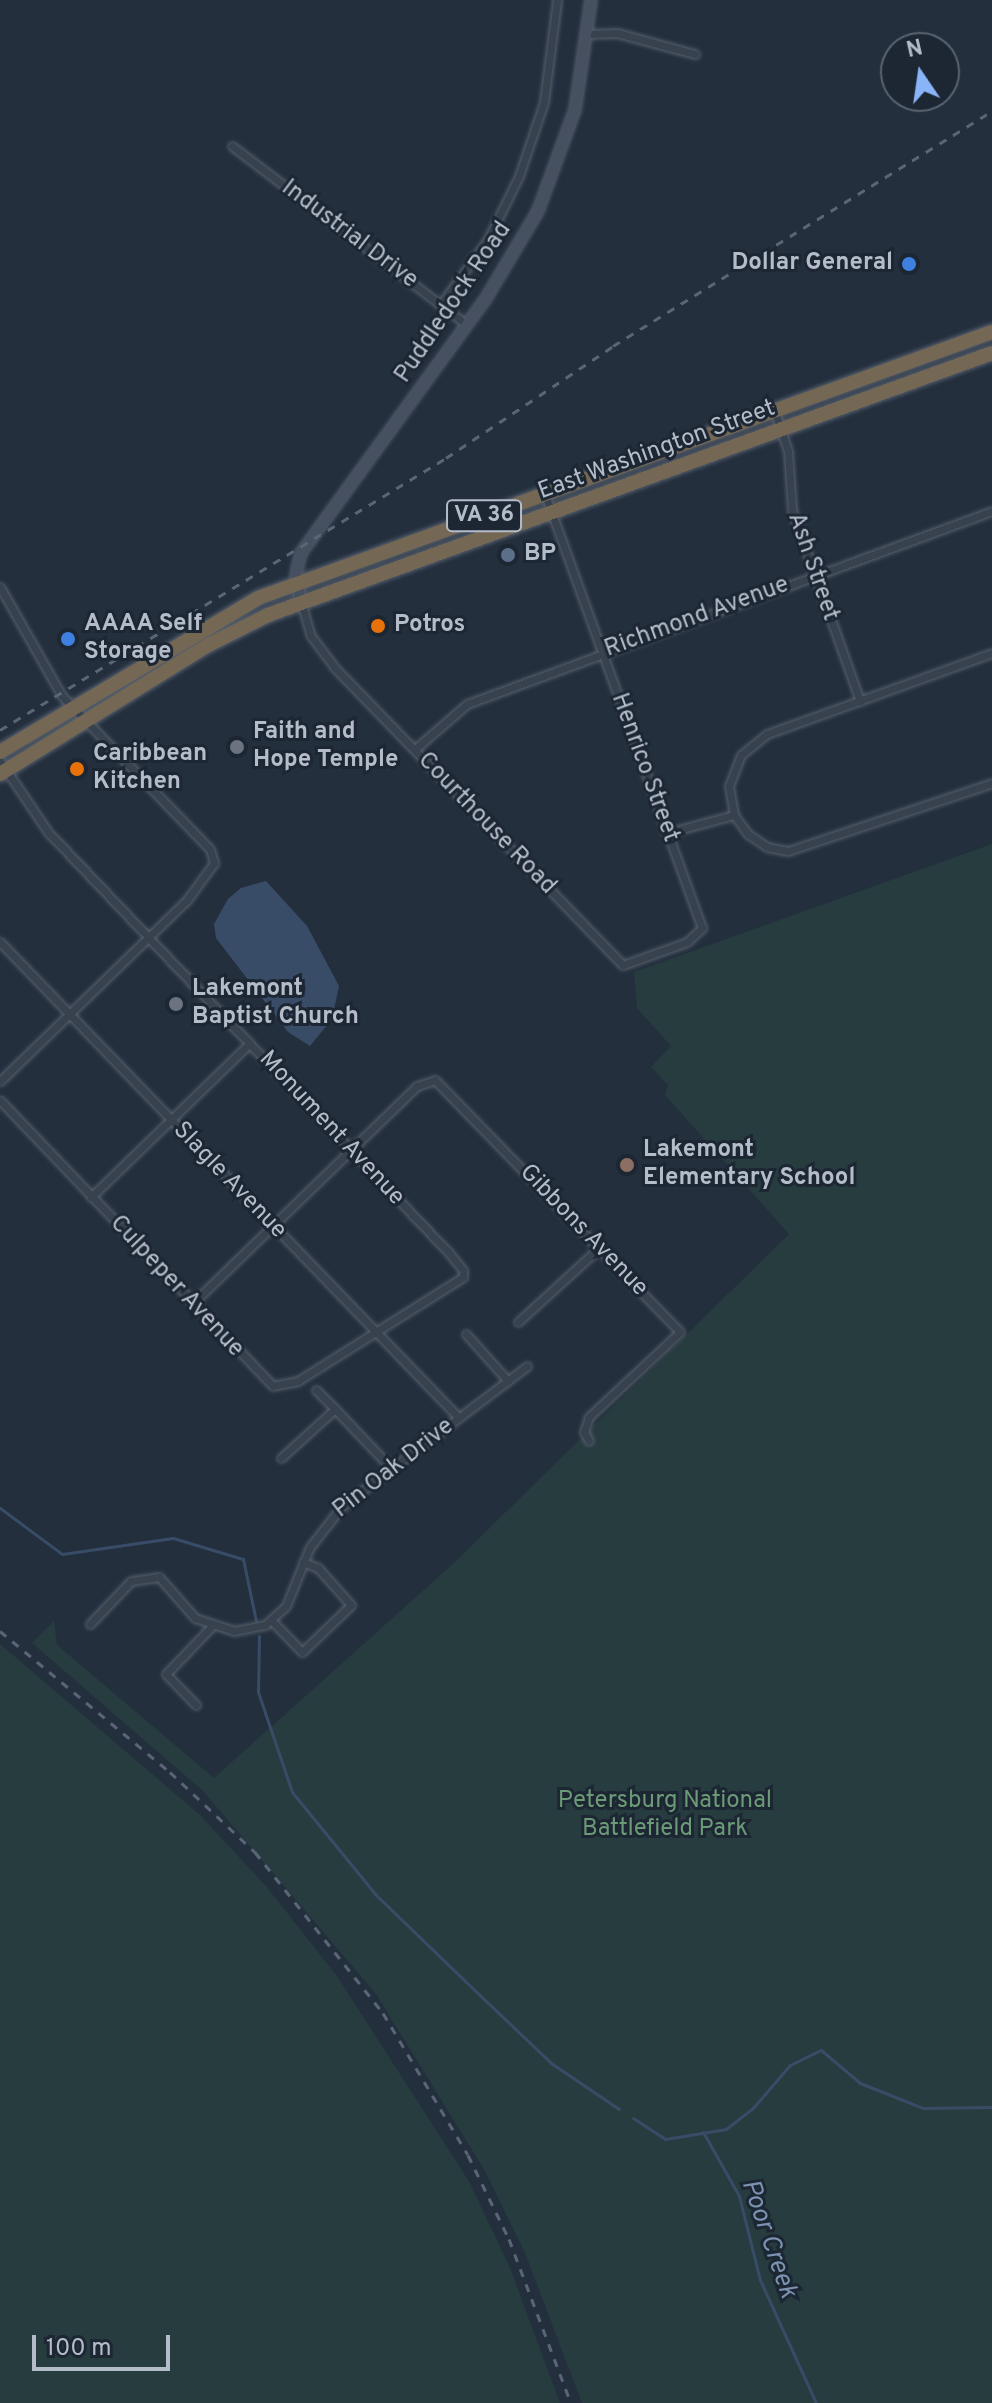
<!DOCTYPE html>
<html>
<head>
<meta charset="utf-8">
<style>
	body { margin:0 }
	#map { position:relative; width:992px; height:2403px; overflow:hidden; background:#242f3e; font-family:Overpass,sans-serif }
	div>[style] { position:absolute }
	.green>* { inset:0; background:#263c3f }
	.water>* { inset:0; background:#394c67 }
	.stream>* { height:3px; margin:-1.5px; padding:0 1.5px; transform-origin:1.5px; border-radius:1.5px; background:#394c67 }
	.roads { filter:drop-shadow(0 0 2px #565f6c) drop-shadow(0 0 2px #565f6c) }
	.street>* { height:7px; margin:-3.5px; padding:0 3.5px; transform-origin:3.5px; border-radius:3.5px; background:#38414e }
	.secondary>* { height:10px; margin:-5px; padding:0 5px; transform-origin:5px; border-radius:5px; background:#465061 }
	.highway>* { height:14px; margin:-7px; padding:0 7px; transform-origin:7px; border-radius:7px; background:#746855 }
	.rail>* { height:3px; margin-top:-1.5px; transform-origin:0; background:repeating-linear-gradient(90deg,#5a6575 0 8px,transparent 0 16px) }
	.dots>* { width:22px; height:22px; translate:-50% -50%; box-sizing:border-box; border:4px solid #1d2633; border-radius:50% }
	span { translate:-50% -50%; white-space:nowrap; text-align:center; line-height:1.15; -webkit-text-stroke:6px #1d2633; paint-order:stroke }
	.shield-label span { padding:2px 6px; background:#1d2633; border:2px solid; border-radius:6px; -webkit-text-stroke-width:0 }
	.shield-label { font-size:22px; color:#b4bcc9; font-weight:700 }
	.street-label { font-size:24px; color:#b4bcc9 }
	.poi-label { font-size:24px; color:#b4bcc9; font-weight:700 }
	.right { translate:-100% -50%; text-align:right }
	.left { translate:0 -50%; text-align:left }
	.park-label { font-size:24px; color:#6b9a76 }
	.water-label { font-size:26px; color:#7c92b1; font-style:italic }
	.north { position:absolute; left:880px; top:32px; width:80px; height:80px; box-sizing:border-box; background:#1d2633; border:2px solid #59626f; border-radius:50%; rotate:347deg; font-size:22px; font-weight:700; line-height:32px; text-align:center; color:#b4bcc9 }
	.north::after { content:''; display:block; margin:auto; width:28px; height:36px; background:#8ab4f8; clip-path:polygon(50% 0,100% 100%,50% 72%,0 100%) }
	.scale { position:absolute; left:32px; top:2335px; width:138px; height:36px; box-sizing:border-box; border:4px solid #b4bcc9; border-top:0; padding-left:10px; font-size:24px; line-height:28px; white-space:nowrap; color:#b4bcc9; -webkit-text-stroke:6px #1d2633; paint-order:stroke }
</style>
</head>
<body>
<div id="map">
	<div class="green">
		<i style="clip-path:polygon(992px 844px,992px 2403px,582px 2403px,525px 2253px,485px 2171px,376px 1994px,203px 1791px,32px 1643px,54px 1621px,57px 1645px,214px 1778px,455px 1562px,789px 1234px,665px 1095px,668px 1085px,651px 1067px,671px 1046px,637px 1008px,634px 972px)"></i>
		<i style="clip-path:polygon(0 1644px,199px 1814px,266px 1886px,337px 1976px,470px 2183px,510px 2268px,560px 2403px,0 2403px)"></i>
	</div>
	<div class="water">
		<i style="clip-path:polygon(266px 881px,307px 926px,339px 986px,332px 1019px,310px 1046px,288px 1032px,216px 938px,214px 924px,228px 899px,241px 888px)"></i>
	</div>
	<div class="stream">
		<i style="left:0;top:1508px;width:77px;rotate:36.6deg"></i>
		<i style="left:62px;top:1554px;width:112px;rotate:-8.2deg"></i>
		<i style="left:173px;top:1538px;width:73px;rotate:16.7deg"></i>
		<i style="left:243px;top:1559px;width:63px;rotate:78.2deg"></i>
		<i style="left:259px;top:1636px;width:56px;rotate:91deg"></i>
		<i style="left:258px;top:1692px;width:106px;rotate:71.2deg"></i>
		<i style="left:292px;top:1792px;width:133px;rotate:50.8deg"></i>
		<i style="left:376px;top:1895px;width:124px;rotate:44deg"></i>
		<i style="left:465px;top:1981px;width:119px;rotate:43.6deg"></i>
		<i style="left:551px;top:2063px;width:82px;rotate:34.1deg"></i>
		<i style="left:633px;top:2118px;width:38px;rotate:33deg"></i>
		<i style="left:665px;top:2139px;width:62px;rotate:-9.3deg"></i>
		<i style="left:726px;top:2129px;width:33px;rotate:-38deg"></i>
		<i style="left:752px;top:2109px;width:58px;rotate:-49.2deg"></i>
		<i style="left:790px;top:2065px;width:34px;rotate:-26deg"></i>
		<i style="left:821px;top:2050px;width:51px;rotate:40.2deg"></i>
		<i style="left:860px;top:2083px;width:68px;rotate:21.6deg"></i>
		<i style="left:923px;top:2108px;width:69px;rotate:-0.8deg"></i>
		<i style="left:703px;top:2132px;width:73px;rotate:60.6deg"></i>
		<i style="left:739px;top:2196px;width:87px;rotate:76deg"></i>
		<i style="left:760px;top:2280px;width:135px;rotate:65.5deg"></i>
	</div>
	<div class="roads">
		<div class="street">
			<i style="left:589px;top:34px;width:28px;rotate:-2deg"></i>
			<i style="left:617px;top:33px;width:81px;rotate:15.1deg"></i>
			<i style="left:232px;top:146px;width:295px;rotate:37.3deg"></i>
			<i style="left:441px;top:304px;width:80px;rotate:-54.1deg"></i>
			<i style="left:488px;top:239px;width:70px;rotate:-63.8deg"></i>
			<i style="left:519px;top:176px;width:78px;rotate:-71.3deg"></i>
			<i style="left:544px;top:102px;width:103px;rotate:-82.7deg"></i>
			<i style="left:775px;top:412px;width:41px;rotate:71.6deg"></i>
			<i style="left:788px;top:451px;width:59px;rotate:86.1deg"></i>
			<i style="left:792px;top:510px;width:203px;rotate:70.4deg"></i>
			<i style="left:0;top:587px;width:125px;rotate:60.4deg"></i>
			<i style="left:62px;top:696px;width:213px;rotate:46deg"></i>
			<i style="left:210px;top:849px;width:15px;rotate:74deg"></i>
			<i style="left:214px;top:863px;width:46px;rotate:126.1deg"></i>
			<i style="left:187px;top:900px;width:260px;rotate:135.9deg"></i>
			<i style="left:301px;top:602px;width:35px;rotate:74deg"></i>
			<i style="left:311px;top:636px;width:39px;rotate:53deg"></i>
			<i style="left:334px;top:667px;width:415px;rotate:45.9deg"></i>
			<i style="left:623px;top:965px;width:68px;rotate:-19.8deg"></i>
			<i style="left:687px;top:942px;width:21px;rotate:-43deg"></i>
			<i style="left:702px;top:928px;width:461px;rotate:-109.9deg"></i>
			<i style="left:992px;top:653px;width:239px;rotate:160.2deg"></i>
			<i style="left:767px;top:734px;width:33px;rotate:141deg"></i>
			<i style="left:741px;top:755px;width:33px;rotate:111deg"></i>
			<i style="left:729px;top:786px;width:29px;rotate:80deg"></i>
			<i style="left:734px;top:815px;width:24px;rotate:54deg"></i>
			<i style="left:748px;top:834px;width:23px;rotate:34deg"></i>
			<i style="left:767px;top:847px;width:21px;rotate:11deg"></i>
			<i style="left:788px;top:851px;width:215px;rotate:-18.4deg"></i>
			<i style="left:415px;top:749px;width:69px;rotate:-40.9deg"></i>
			<i style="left:467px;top:704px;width:559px;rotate:-20.18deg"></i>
			<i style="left:0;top:761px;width:86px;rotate:55.9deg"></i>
			<i style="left:48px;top:832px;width:581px;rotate:46.39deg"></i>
			<i style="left:449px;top:1253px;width:22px;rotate:51deg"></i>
			<i style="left:463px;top:1270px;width:7px;rotate:90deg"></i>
			<i style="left:463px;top:1277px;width:195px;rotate:147.8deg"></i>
			<i style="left:298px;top:1381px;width:25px;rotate:169deg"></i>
			<i style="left:273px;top:1386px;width:395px;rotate:-133.7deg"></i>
			<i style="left:667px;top:833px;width:69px;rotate:-15deg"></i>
			<i style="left:0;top:942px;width:661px;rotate:46.04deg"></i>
			<i style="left:91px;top:1197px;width:221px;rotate:-44.1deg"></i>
			<i style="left:194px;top:1302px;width:310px;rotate:-44.1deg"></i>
			<i style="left:417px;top:1086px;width:19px;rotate:-18deg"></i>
			<i style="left:435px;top:1080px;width:351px;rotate:45.8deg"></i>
			<i style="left:680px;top:1332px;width:125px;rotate:137deg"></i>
			<i style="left:589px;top:1417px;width:16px;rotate:108deg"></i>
			<i style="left:584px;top:1432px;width:10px;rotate:61deg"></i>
			<i style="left:518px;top:1322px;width:111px;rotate:-42.4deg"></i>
			<i style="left:466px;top:1334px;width:63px;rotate:48.2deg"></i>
			<i style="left:316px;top:1390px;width:27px;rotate:45deg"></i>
			<i style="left:281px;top:1458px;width:73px;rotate:-42.2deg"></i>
			<i style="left:335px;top:1409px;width:80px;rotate:46.5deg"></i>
			<i style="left:272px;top:1621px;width:43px;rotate:45.9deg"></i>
			<i style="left:302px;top:1652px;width:68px;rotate:-43.8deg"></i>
			<i style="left:351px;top:1605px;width:50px;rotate:-131.7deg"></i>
			<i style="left:318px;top:1568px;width:16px;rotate:-158deg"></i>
			<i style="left:90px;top:1624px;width:59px;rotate:-46.4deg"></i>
			<i style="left:131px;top:1581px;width:28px;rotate:-8deg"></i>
			<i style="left:159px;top:1577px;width:55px;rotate:48.7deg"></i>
			<i style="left:195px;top:1618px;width:41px;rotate:18.4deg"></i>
			<i style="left:234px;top:1631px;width:32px;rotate:-11deg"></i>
			<i style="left:265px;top:1625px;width:28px;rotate:-42deg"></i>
			<i style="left:286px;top:1606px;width:64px;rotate:-67.9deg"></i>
			<i style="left:310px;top:1547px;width:52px;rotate:-52deg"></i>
			<i style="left:342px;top:1506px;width:232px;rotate:-37.1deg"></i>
			<i style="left:196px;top:1705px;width:43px;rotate:-134.1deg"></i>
			<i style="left:166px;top:1674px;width:68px;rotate:-46.2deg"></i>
		</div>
		<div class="secondary">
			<i style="left:301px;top:602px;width:28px;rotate:-100deg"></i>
			<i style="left:296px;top:574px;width:22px;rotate:-77deg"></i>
			<i style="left:301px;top:553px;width:313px;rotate:-54deg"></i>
			<i style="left:485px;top:300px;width:104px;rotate:-59.2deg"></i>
			<i style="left:538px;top:211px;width:108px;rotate:-69.9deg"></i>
			<i style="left:575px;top:110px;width:111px;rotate:-81.7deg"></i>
		</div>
		<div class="highway">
			<i style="left:0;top:752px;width:300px;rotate:-30.8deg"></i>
			<i style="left:258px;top:598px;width:781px;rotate:-19.92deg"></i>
			<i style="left:0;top:774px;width:247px;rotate:-31.8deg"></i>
			<i style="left:210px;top:644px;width:65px;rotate:-26.6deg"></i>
			<i style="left:268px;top:615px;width:770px;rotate:-19.89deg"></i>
		</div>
	</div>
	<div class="rail">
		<i style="left:0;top:730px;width:522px;rotate:-31.38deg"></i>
		<i style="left:446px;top:458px;width:201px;rotate:-33.8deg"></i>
		<i style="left:613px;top:346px;width:446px;rotate:-31.8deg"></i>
		<i style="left:0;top:1631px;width:221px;rotate:39.7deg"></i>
		<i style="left:170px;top:1772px;width:117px;rotate:43.3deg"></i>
		<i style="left:255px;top:1852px;width:206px;rotate:51.5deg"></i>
		<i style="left:383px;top:2013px;width:165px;rotate:59.1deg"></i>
		<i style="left:468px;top:2155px;width:93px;rotate:64deg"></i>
		<i style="left:509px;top:2239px;width:175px;rotate:69.3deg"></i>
	</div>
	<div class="dots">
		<i style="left:909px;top:264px;background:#3f7fe0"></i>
		<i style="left:508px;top:555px;background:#5c6f8a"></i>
		<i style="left:378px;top:626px;background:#e8710a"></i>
		<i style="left:68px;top:639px;background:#3f7fe0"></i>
		<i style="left:237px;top:747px;background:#6b7280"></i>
		<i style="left:77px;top:769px;background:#e8710a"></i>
		<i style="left:176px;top:1004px;background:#6b7280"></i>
		<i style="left:627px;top:1165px;background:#8d6e63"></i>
	</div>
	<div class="shield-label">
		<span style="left:484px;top:516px">VA 36</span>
	</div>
	<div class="street-label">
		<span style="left:349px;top:235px;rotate:37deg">Industrial Drive</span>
		<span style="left:454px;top:303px;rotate:-56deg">Puddledock Road</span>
		<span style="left:657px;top:451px;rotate:-20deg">East Washington Street</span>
		<span style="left:812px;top:567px;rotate:71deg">Ash Street</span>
		<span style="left:697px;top:618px;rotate:-20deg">Richmond Avenue</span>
		<span style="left:644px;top:768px;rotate:70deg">Henrico Street</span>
		<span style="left:486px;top:824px;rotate:46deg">Courthouse Road</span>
		<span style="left:331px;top:1129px;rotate:47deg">Monument Avenue</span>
		<span style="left:229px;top:1181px;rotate:46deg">Slagle Avenue</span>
		<span style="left:583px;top:1231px;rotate:46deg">Gibbons Avenue</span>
		<span style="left:176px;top:1287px;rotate:47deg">Culpeper Avenue</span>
		<span style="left:394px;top:1469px;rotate:-38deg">Pin Oak Drive</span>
	</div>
	<div class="poi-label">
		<span class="right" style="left:893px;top:264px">Dollar General</span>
		<span class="left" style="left:524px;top:555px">BP</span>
		<span class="left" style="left:84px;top:639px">AAAA Self<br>Storage</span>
		<span class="left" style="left:394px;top:626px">Potros</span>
		<span class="left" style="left:253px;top:747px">Faith and<br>Hope Temple</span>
		<span class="left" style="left:93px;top:769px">Caribbean<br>Kitchen</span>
		<span class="left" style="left:192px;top:1004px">Lakemont<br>Baptist Church</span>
		<span class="left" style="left:643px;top:1165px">Lakemont<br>Elementary School</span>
	</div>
	<div class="park-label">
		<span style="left:665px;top:1816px">Petersburg National<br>Battlefield Park</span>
	</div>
	<div class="water-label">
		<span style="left:768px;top:2239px;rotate:71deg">Poor Creek</span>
	</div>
	<div class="north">N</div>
	<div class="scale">100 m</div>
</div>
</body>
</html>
